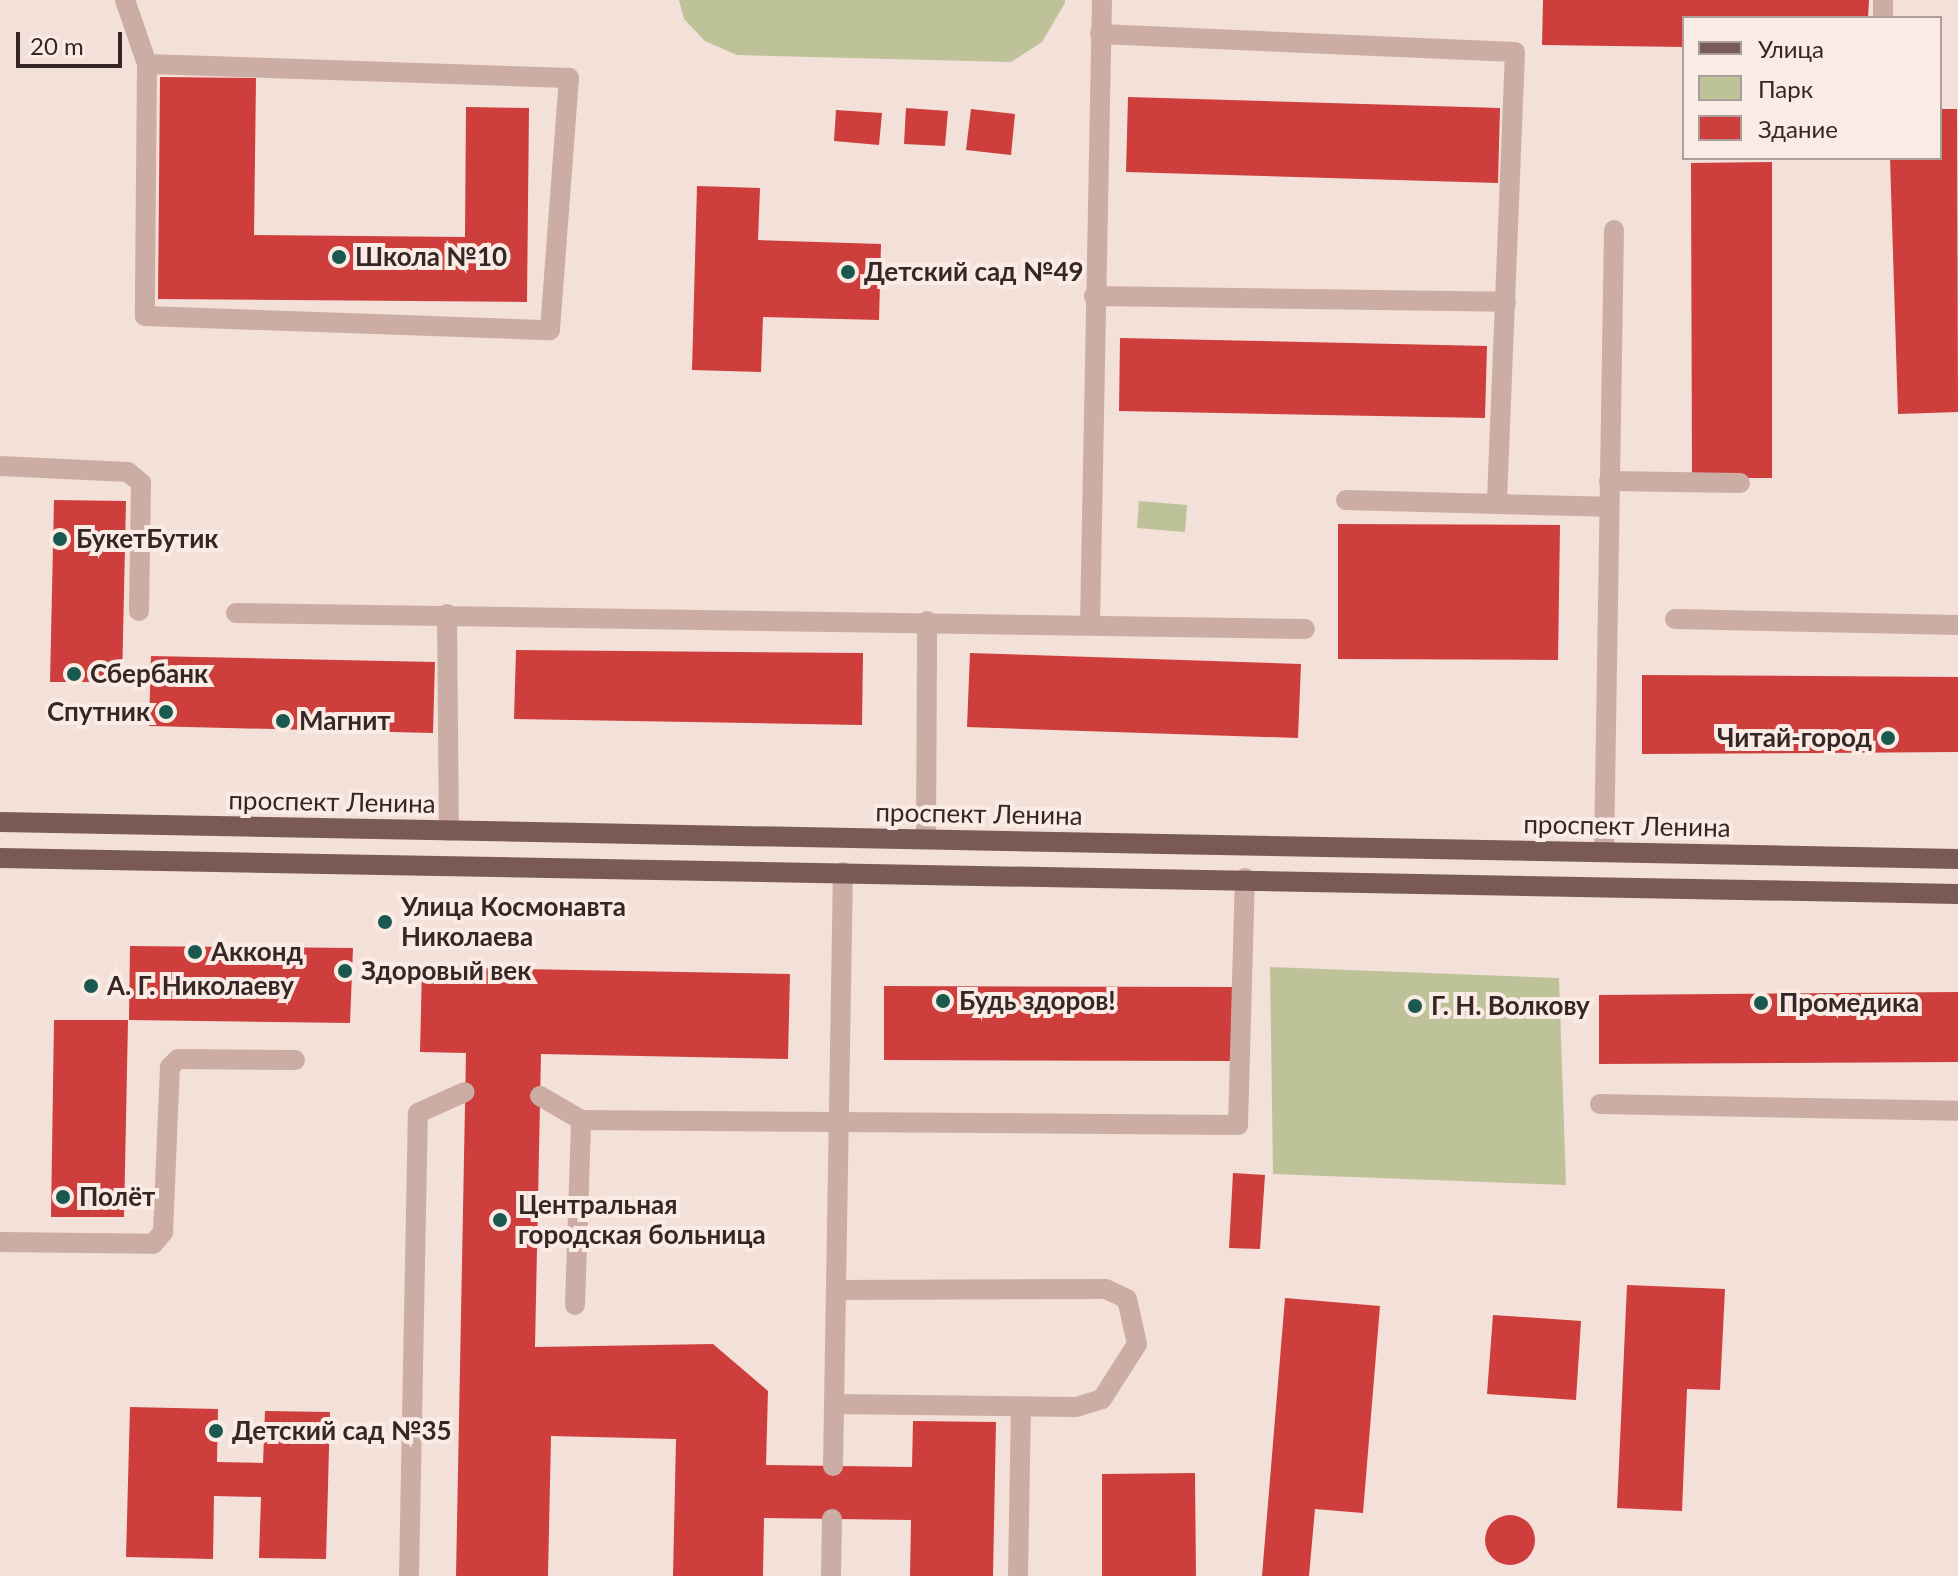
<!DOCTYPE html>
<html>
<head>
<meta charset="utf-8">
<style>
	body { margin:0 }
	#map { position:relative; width:1958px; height:1576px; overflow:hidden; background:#f3e0d8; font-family:Lato,sans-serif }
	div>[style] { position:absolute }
	.green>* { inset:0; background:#bdc298 }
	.building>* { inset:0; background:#cd3e3c }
	.round { border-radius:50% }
	.lane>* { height:20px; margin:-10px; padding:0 10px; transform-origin:10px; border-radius:10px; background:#cbada4 }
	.primary>* { height:20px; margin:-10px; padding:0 10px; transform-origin:10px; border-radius:10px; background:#795a56 }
	.dots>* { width:22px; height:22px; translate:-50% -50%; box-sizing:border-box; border:4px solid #faebe5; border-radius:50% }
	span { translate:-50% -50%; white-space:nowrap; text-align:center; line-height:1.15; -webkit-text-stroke:8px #faebe5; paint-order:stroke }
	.poi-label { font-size:26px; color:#362726; font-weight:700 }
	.left { translate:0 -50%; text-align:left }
	.right { translate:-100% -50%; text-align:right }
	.street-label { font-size:26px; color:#362726 }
	.legend { position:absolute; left:1682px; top:16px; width:260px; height:144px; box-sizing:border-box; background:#faebe5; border:2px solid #ac9d99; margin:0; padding:10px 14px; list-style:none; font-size:24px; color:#362726 }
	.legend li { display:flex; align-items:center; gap:16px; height:40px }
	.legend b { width:40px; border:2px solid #ac9d99 }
	.scale { position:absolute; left:16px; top:32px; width:106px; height:36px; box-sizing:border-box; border:4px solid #362726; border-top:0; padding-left:10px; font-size:24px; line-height:28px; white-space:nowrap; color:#362726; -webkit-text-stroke:6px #faebe5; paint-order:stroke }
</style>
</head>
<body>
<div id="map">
	<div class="green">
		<i style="clip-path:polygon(679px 0,1065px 0,1065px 3px,1042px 42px,1011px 62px,737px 55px,705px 41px,684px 19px)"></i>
		<i style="clip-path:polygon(1139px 501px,1187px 505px,1185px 532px,1137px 528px)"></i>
		<i style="clip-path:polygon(1270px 967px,1559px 978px,1566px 1185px,1273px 1174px)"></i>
	</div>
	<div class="building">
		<i style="clip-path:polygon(1543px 0,1869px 0,1868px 18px,1684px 18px,1684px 47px,1542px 45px)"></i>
		<i style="clip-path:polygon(160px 77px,256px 78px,254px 235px,465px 237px,466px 107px,529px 108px,527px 302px,158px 299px)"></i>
		<i style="clip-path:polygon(1128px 97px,1500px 108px,1498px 183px,1126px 172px)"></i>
		<i style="clip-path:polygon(906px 108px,948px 111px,945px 146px,904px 144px)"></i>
		<i style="clip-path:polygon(971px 109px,1015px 114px,1011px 155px,966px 150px)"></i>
		<i style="clip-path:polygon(1940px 109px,1957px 109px,1958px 412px,1898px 414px,1890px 158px,1940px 158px)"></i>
		<i style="clip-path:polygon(836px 110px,882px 113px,879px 145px,834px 141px)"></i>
		<i style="clip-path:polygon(1772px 162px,1772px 478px,1692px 478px,1691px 163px)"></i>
		<i style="clip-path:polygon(697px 186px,760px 188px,758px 240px,881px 244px,879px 320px,763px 317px,761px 372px,692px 370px)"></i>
		<i style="clip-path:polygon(1120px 338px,1487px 346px,1485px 418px,1119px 411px)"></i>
		<i style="clip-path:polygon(54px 500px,126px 501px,122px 682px,50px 682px)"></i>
		<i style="clip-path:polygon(1338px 524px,1560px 525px,1558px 660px,1338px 659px)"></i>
		<i style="clip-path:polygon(516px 650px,863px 653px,862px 725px,514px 719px)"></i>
		<i style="clip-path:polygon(970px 653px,1301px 664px,1298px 738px,967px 727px)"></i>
		<i style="clip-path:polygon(151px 656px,435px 662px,433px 733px,149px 726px)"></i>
		<i style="clip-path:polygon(1642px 675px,1958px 677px,1958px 752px,1642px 754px)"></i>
		<i style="clip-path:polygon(130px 946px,353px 948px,350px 1023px,129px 1020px)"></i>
		<i style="clip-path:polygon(422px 967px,790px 974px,788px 1059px,541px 1054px,535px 1347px,713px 1344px,768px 1391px,766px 1465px,912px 1467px,913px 1421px,996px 1422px,993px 1576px,910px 1576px,911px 1520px,764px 1518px,763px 1576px,673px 1576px,676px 1439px,551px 1436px,548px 1576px,456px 1576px,466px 1053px,420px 1052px)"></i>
		<i style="clip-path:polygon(884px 986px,1234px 987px,1234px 1061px,884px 1060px)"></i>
		<i style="clip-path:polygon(1958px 992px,1958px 1062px,1599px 1064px,1599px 995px)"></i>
		<i style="clip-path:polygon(54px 1020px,128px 1020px,124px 1217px,51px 1217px)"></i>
		<i style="clip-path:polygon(1233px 1173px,1265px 1175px,1260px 1249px,1229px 1248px)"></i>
		<i style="clip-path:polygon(1627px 1285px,1725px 1289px,1720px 1390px,1687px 1389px,1682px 1511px,1617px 1508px)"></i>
		<i style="clip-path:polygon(1285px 1298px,1380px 1306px,1363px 1513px,1315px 1509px,1309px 1576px,1262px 1576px)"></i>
		<i style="clip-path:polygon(1493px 1315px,1581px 1321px,1576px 1400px,1487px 1394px)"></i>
		<i style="clip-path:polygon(130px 1407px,218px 1409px,217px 1462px,263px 1463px,265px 1411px,330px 1412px,326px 1559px,259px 1558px,261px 1497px,214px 1496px,213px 1559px,126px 1557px)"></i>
		<i style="clip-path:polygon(1195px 1473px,1196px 1576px,1102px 1576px,1102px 1474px)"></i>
		<i class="round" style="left:1485px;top:1515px;width:50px;height:50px"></i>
	</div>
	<div class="lane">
		<i style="left:125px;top:0;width:68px;rotate:71deg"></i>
		<i style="left:147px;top:64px;width:252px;rotate:90.5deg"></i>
		<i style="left:145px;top:316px;width:405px;rotate:2deg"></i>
		<i style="left:550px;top:330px;width:253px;rotate:-85.7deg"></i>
		<i style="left:569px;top:78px;width:422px;rotate:-178.1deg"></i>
		<i style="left:1883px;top:18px;width:18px;rotate:-90deg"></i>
		<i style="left:1100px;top:34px;width:415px;rotate:2.5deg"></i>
		<i style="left:1515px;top:52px;width:449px;rotate:92.3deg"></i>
		<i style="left:1094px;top:296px;width:412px;rotate:0.8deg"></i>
		<i style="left:0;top:466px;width:128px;rotate:2.7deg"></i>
		<i style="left:128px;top:472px;width:17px;rotate:40deg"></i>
		<i style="left:141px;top:483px;width:128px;rotate:90.9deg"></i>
		<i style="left:1609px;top:481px;width:131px;rotate:0.9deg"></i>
		<i style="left:1346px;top:500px;width:262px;rotate:1.5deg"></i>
		<i style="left:236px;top:613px;width:1069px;rotate:0.86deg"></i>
		<i style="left:447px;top:614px;width:217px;rotate:89.5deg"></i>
		<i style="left:1675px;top:619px;width:283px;rotate:1.2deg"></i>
		<i style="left:1090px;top:624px;width:624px;rotate:-88.9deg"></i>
		<i style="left:926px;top:839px;width:218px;rotate:-89.7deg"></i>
		<i style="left:1604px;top:852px;width:622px;rotate:-89.08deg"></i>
		<i style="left:540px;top:1096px;width:48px;rotate:30.3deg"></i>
		<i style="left:1600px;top:1104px;width:358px;rotate:1.1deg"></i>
		<i style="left:0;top:1242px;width:153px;rotate:0.7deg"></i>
		<i style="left:153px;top:1244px;width:16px;rotate:-50deg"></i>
		<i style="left:163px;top:1232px;width:165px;rotate:-87.6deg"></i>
		<i style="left:170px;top:1067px;width:11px;rotate:-45deg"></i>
		<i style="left:178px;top:1059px;width:117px;rotate:0.5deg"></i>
		<i style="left:575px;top:1305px;width:185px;rotate:-88.1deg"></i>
		<i style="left:581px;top:1120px;width:657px;rotate:0.44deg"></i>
		<i style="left:1238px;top:1125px;width:247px;rotate:-88.4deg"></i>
		<i style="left:834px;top:1404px;width:242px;rotate:0.7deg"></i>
		<i style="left:1076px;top:1407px;width:27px;rotate:-17deg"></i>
		<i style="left:1102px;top:1399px;width:65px;rotate:-57.5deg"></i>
		<i style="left:1137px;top:1344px;width:46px;rotate:-102.5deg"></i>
		<i style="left:1127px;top:1299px;width:23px;rotate:-155deg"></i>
		<i style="left:1106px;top:1289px;width:270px;rotate:179.8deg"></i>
		<i style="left:833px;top:1466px;width:594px;rotate:-89.04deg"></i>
		<i style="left:409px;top:1576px;width:463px;rotate:-88.9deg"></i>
		<i style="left:418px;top:1113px;width:51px;rotate:-24.1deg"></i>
		<i style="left:831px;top:1576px;width:57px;rotate:-89deg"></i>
		<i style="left:1018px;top:1576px;width:169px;rotate:-89deg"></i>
	</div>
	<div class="primary">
		<i style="left:0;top:822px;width:1958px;rotate:1.08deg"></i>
		<i style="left:0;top:858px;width:1958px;rotate:1.05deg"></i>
	</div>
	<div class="dots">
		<i style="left:339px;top:257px;background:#19594f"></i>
		<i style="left:848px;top:272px;background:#19594f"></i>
		<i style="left:60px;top:539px;background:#19594f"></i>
		<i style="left:74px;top:674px;background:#19594f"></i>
		<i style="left:166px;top:712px;background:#19594f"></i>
		<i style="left:283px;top:721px;background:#19594f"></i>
		<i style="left:1888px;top:738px;background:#19594f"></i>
		<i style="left:385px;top:922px;background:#19594f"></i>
		<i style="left:195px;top:952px;background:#19594f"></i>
		<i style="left:345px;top:971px;background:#19594f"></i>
		<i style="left:91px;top:986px;background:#19594f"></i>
		<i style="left:943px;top:1001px;background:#19594f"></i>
		<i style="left:1761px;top:1003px;background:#19594f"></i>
		<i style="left:1415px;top:1006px;background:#19594f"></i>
		<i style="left:63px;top:1197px;background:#19594f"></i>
		<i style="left:500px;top:1220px;background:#19594f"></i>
		<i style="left:216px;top:1431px;background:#19594f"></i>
	</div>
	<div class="poi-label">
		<span class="left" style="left:355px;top:257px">Школа №10</span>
		<span class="left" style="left:864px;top:272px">Детский сад №49</span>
		<span class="left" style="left:76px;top:539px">БукетБутик</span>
		<span class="left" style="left:90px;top:674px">Сбербанк</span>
		<span class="right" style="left:150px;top:712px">Спутник</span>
		<span class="left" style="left:299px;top:721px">Магнит</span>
		<span class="right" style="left:1872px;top:738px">Читай-город</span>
		<span class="left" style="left:401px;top:922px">Улица Космонавта<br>Николаева</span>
		<span class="left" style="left:211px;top:952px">Акконд</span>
		<span class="left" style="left:361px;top:971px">Здоровый век</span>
		<span class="left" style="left:107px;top:986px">А. Г. Николаеву</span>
		<span class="left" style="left:959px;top:1001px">Будь здоров!</span>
		<span class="left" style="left:1779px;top:1003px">Промедика</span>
		<span class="left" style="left:1431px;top:1006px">Г. Н. Волкову</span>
		<span class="left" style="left:79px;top:1197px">Полёт</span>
		<span class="left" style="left:518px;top:1220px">Центральная<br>городская больница</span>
		<span class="left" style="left:232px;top:1431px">Детский сад №35</span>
	</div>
	<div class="street-label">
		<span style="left:332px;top:802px;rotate:1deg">проспект Ленина</span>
		<span style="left:979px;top:814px;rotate:1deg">проспект Ленина</span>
		<span style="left:1627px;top:826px;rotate:1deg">проспект Ленина</span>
	</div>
	<ul class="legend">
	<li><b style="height:10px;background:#795a56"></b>Улица</li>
	<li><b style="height:22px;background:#bdc298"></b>Парк</li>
	<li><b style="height:22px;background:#cd3e3c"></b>Здание</li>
	</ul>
	<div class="scale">20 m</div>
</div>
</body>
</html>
